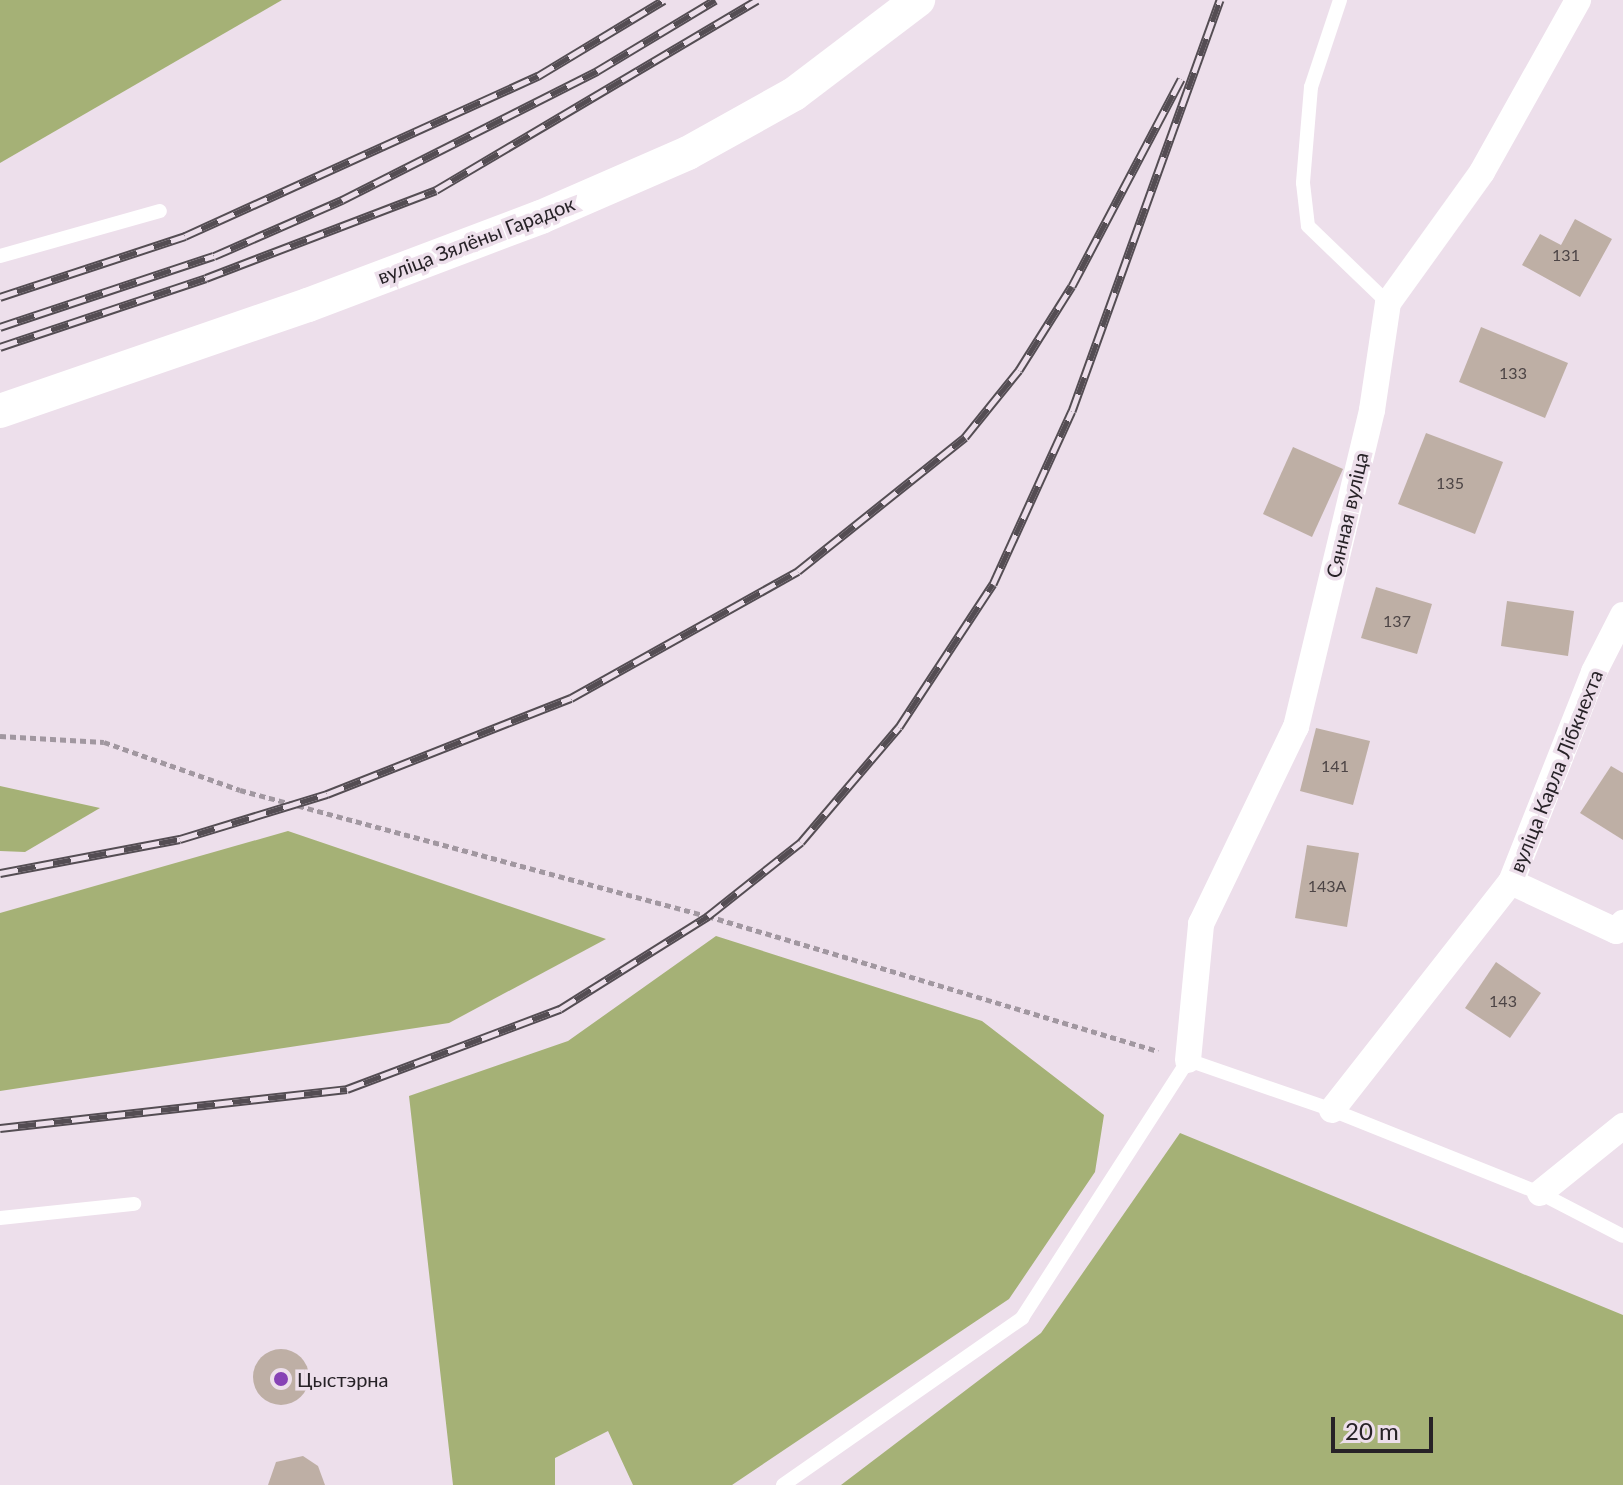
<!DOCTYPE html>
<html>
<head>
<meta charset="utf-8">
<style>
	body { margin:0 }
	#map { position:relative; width:1623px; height:1485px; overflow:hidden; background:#eddfeb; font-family:Lato,sans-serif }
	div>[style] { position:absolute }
	.forest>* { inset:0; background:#a5b176 }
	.building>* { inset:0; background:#beafa5 }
	.round { border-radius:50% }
	.path>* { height:5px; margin-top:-2.5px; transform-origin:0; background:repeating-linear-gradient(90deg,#a197a0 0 6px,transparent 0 10px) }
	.service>* { height:14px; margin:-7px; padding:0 7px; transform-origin:7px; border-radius:7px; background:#fff }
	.minor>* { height:26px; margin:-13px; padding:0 13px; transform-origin:13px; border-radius:13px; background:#fff }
	.tertiary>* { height:34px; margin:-17px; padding:0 17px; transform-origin:17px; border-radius:17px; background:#fff }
	.rail>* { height:9px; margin-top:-4.5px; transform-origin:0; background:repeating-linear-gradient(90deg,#eddfeb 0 18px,#544d53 0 36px); box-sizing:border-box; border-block:2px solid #544d53 }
	.dots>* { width:22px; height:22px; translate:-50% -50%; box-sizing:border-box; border:4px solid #eddfeb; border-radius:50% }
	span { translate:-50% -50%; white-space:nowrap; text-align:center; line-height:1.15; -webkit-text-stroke:7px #eddfeb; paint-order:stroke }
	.number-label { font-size:16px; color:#4d4546 }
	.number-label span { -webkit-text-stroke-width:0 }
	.street-label { font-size:20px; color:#272227 }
	.poi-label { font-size:20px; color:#272227 }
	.left { translate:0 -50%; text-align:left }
	.scale { position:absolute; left:1331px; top:1417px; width:102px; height:36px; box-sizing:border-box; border:4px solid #272227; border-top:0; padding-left:10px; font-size:24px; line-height:28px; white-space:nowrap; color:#272227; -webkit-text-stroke:6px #eddfeb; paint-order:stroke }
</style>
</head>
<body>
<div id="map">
	<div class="forest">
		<i style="clip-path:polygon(0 0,282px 0,0 163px)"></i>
		<i style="clip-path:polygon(0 786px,100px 808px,25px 852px,0 851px)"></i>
		<i style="clip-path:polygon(288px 831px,606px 939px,449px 1023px,0 1091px,0 913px)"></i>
		<i style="clip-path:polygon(716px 936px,982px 1021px,1104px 1115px,1095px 1172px,1009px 1299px,732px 1485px,633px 1485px,608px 1431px,555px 1458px,555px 1485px,453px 1485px,409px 1096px,568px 1041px)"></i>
		<i style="clip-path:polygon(1180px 1133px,1623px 1315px,1623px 1485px,841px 1485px,1041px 1333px)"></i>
	</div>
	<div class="building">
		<i style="clip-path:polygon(1575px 219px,1612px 239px,1580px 297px,1522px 265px,1540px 234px,1561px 245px)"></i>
		<i style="clip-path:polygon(1481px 327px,1568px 363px,1545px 418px,1459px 382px)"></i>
		<i style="clip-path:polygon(1426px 433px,1503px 462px,1475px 534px,1398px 504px)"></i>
		<i style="clip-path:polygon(1293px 447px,1343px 469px,1312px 537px,1263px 514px)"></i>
		<i style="clip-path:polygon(1376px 587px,1432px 604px,1417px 654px,1361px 638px)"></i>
		<i style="clip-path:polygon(1507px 601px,1574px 611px,1568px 656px,1501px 646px)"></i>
		<i style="clip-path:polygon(1316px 728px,1370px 741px,1353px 805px,1300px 791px)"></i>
		<i style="clip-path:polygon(1611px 766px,1623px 773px,1623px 840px,1580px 813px)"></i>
		<i style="clip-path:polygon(1307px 845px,1359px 853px,1347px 927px,1295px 918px)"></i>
		<i style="clip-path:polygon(1496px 962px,1541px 993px,1510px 1038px,1465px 1008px)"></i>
		<i class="round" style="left:253px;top:1349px;width:56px;height:56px"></i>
		<i style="clip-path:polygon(303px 1456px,318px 1466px,325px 1485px,268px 1485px,276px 1462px)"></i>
	</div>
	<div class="path">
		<i style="left:0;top:736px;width:104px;rotate:3.3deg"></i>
		<i style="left:104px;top:742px;width:144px;rotate:19.4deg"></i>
		<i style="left:240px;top:790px;width:485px;rotate:15.1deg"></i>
		<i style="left:708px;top:916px;width:470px;rotate:16.7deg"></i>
	</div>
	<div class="service">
		<i style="left:1340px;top:0;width:92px;rotate:108.4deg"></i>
		<i style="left:1311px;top:87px;width:96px;rotate:94.8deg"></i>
		<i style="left:1303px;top:183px;width:43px;rotate:83.4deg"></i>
		<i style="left:1308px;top:226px;width:111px;rotate:43.9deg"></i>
		<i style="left:0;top:256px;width:166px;rotate:-15.7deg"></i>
		<i style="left:0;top:1218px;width:135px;rotate:-6deg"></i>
		<i style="left:783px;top:1485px;width:292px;rotate:-34.9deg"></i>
		<i style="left:1022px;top:1318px;width:307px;rotate:-57.2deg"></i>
		<i style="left:1188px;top:1060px;width:152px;rotate:19.1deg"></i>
		<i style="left:1332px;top:1110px;width:224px;rotate:21.8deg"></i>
		<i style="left:1540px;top:1193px;width:93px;rotate:27.4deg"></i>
	</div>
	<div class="minor">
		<i style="left:1511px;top:882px;width:116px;rotate:25deg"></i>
		<i style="left:1616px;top:931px;width:11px;rotate:-49deg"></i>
		<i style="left:1188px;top:1060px;width:137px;rotate:-84.5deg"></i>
		<i style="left:1201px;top:924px;width:219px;rotate:-64.3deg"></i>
		<i style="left:1296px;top:727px;width:326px;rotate:-76.5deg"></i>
		<i style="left:1372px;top:410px;width:108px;rotate:-81.5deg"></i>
		<i style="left:1388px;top:303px;width:161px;rotate:-54.3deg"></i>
		<i style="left:1482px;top:172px;width:197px;rotate:-60.8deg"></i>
		<i style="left:1332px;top:1110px;width:290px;rotate:-51.9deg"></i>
		<i style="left:1511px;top:882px;width:226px;rotate:-68.4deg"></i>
		<i style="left:1594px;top:672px;width:64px;rotate:-63deg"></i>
		<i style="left:1540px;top:1193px;width:107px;rotate:-38.9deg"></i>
	</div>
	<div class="tertiary">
		<i style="left:0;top:411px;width:326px;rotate:-19deg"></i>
		<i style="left:308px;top:305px;width:249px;rotate:-20.7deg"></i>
		<i style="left:541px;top:217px;width:160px;rotate:-23.5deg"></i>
		<i style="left:688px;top:153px;width:121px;rotate:-29.1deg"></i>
		<i style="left:794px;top:94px;width:156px;rotate:-37.2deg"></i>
	</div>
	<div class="rail">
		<i style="left:0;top:297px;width:195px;rotate:-18.2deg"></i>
		<i style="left:185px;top:236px;width:388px;rotate:-24.4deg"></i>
		<i style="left:538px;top:76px;width:147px;rotate:-31.1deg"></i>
		<i style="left:0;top:327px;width:225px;rotate:-18.4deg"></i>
		<i style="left:214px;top:256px;width:140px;rotate:-23.6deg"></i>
		<i style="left:342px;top:200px;width:286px;rotate:-26.8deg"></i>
		<i style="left:597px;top:71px;width:138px;rotate:-31deg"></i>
		<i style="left:0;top:347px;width:217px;rotate:-18.5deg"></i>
		<i style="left:206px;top:278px;width:246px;rotate:-20.9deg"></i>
		<i style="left:436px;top:190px;width:373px;rotate:-30.6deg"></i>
		<i style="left:0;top:873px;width:183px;rotate:-10.7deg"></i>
		<i style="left:180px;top:839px;width:154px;rotate:-17deg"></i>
		<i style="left:327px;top:794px;width:262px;rotate:-21.5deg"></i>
		<i style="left:571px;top:698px;width:260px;rotate:-29.2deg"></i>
		<i style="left:798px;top:571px;width:214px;rotate:-38.7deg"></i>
		<i style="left:965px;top:437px;width:86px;rotate:-51.1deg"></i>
		<i style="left:1019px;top:370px;width:99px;rotate:-57.8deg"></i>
		<i style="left:1072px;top:286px;width:234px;rotate:-62.2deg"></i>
		<i style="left:0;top:1128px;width:349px;rotate:-6.4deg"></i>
		<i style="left:347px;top:1089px;width:228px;rotate:-20.6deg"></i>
		<i style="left:560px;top:1009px;width:175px;rotate:-32.1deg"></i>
		<i style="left:708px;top:916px;width:119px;rotate:-38.5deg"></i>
		<i style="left:801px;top:842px;width:151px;rotate:-49.6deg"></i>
		<i style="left:899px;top:727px;width:171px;rotate:-56.7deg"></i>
		<i style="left:993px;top:584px;width:190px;rotate:-65.5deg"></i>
		<i style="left:1072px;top:411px;width:437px;rotate:-70.2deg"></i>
	</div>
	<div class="dots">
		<i style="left:281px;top:1379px;background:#8742b5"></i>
	</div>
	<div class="number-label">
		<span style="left:1566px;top:255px">131</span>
		<span style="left:1513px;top:373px">133</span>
		<span style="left:1450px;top:483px">135</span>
		<span style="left:1397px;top:621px">137</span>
		<span style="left:1335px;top:766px">141</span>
		<span style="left:1327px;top:886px">143А</span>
		<span style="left:1503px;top:1001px">143</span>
	</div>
	<div class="street-label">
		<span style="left:476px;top:240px;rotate:-21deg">вуліца Зялёны Гарадок</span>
		<span style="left:1347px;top:515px;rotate:-77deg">Сянная вуліца</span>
		<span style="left:1556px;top:771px;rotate:-68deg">вуліца Карла Лібкнехта</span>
	</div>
	<div class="poi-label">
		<span class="left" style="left:297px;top:1379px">Цыстэрна</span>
	</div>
	<div class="scale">20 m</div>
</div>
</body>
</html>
